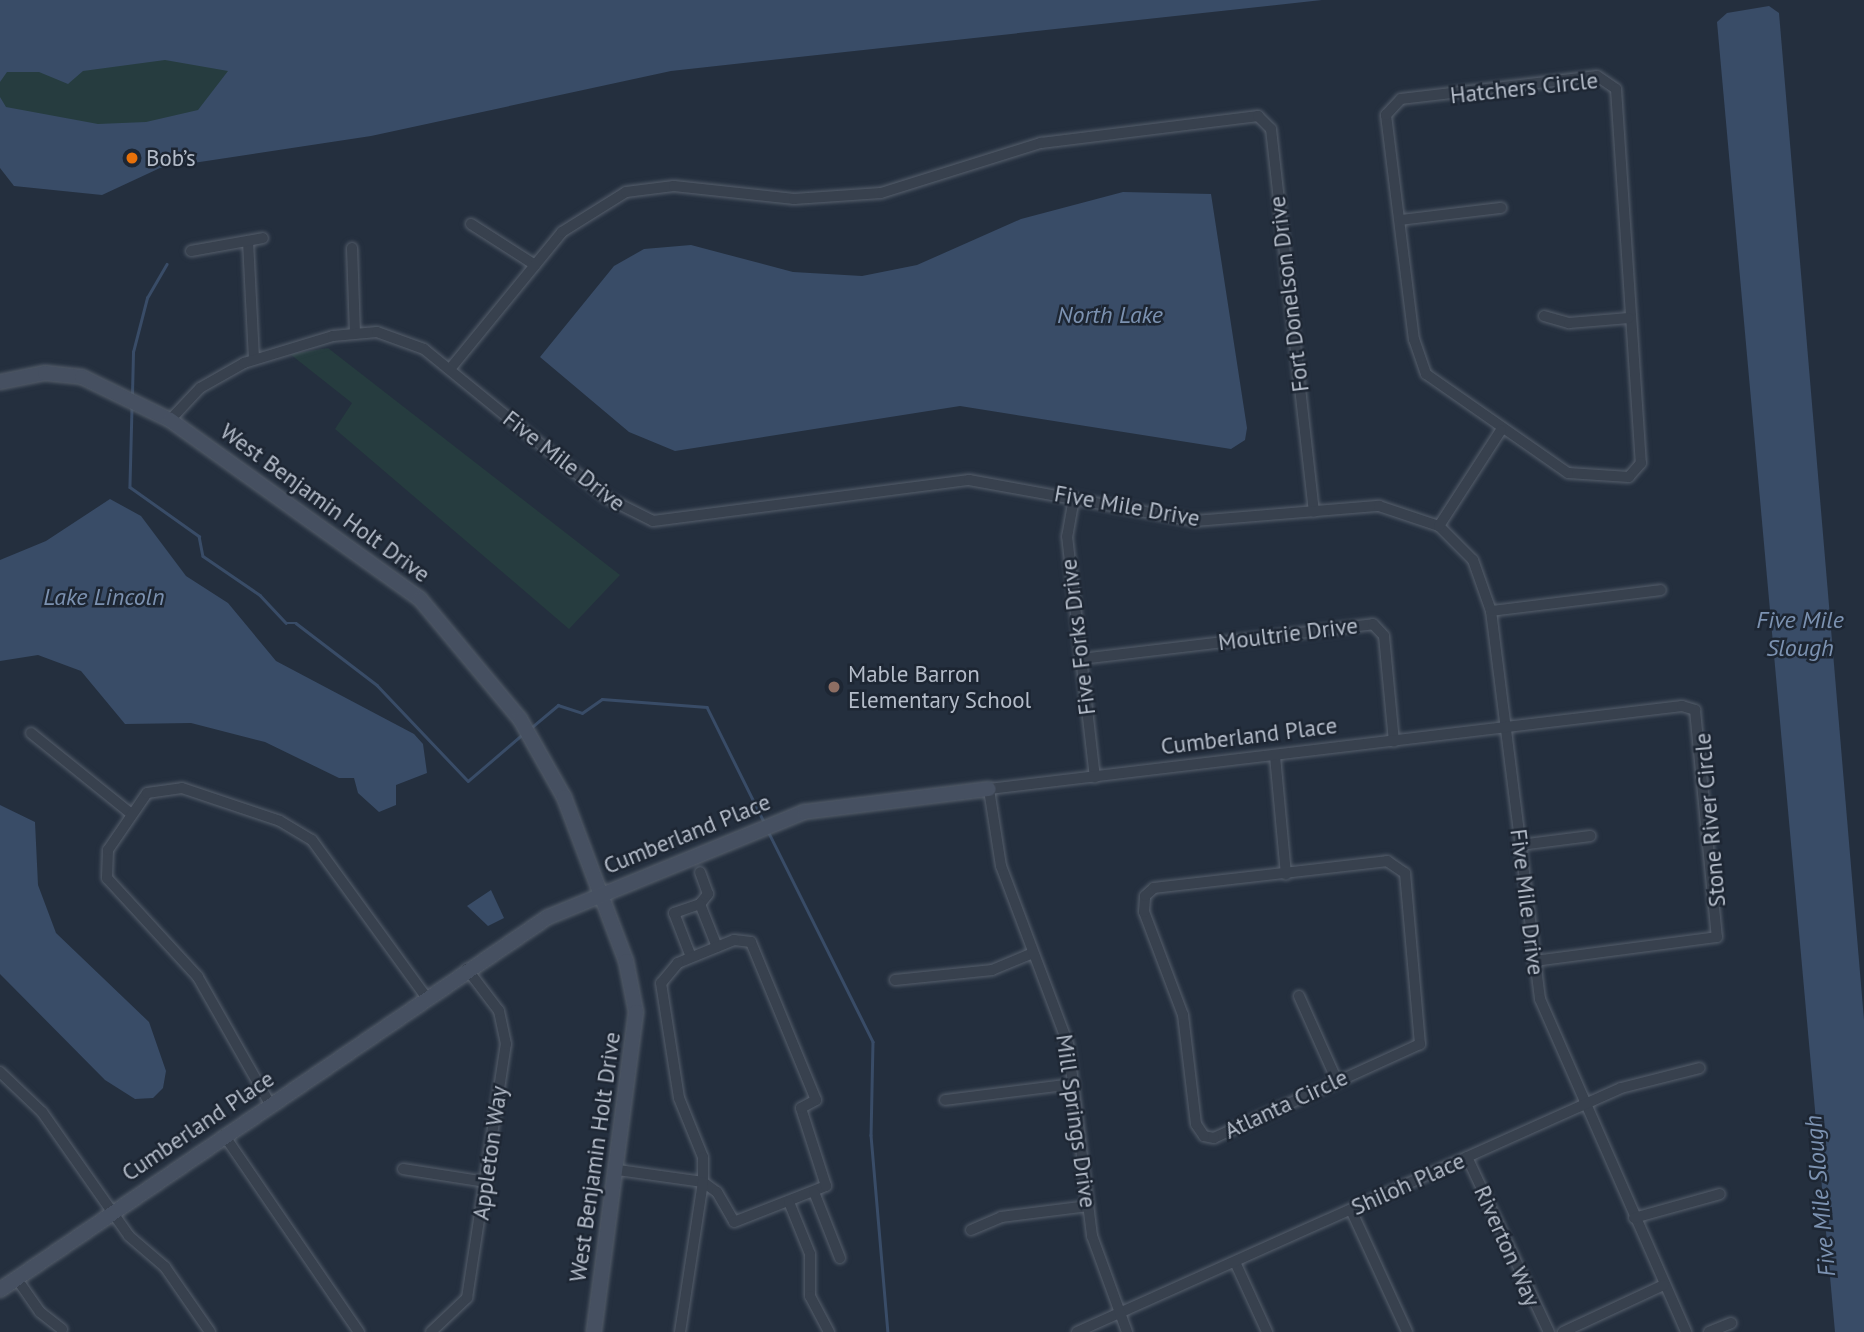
<!DOCTYPE html>
<html>
<head>
<meta charset="utf-8">
<style>
	body { margin:0 }
	#map { position:relative; width:1864px; height:1332px; overflow:hidden; background:#242f3e; font-family:"PT Sans",sans-serif }
	div>[style] { position:absolute }
	.green>* { inset:0; background:#263c3f }
	.water>* { inset:0; background:#394c67 }
	.stream>* { height:2.5px; margin:-1.25px; padding:0 1.25px; transform-origin:1.25px; border-radius:1.25px; background:#394c67 }
	.roads { filter:drop-shadow(0 0 2px #565f6c) drop-shadow(0 0 2px #565f6c) }
	.street>* { height:10px; margin:-5px; padding:0 5px; transform-origin:5px; border-radius:5px; background:#38414e }
	.secondary>* { height:14px; margin:-7px; padding:0 7px; transform-origin:7px; border-radius:7px; background:#465061 }
	.dots>* { width:19px; height:19px; translate:-50% -50%; box-sizing:border-box; border:4px solid #1d2633; border-radius:50% }
	span { translate:-50% -50%; white-space:nowrap; text-align:center; line-height:1.15; -webkit-text-stroke:5px #1d2633; paint-order:stroke }
	.street-label { font-size:23px; color:#b4bcc9 }
	.poi-label { font-size:23px; color:#b4bcc9 }
	.left { translate:0 -50%; text-align:left }
	.water-label { font-size:24px; color:#7c92b1; font-style:italic }
</style>
</head>
<body>
<div id="map">
	<div class="green">
		<i style="clip-path:polygon(677px 0,160px 141px,0 128px,0 58px)"></i>
		<i style="clip-path:polygon(328px 348px,620px 575px,569px 629px,335px 429px,352px 403px,290px 354px)"></i>
	</div>
	<div class="water">
		<i style="clip-path:polygon(0 0,1322px 0,671px 71px,371px 136px,160px 168px,102px 195px,14px 186px,0 168px,0 97px,6px 107px,98px 124px,146px 122px,198px 110px,228px 71px,165px 60px,83px 71px,68px 84px,39px 72px,7px 72px,0 82px)"></i>
		<i style="clip-path:polygon(1769px 6px,1779px 13px,1864px 1020px,1864px 1332px,1835px 1332px,1717px 22px,1727px 13px)"></i>
		<i style="clip-path:polygon(1123px 192px,1211px 194px,1247px 428px,1245px 440px,1231px 449px,960px 406px,675px 451px,629px 432px,540px 357px,614px 266px,644px 249px,691px 245px,793px 272px,862px 276px,917px 265px,1021px 219px)"></i>
		<i style="clip-path:polygon(110px 499px,141px 516px,186px 576px,228px 603px,276px 661px,414px 734px,423px 744px,427px 773px,396px 785px,396px 805px,379px 812px,358px 793px,354px 778px,339px 778px,265px 742px,191px 723px,125px 724px,81px 671px,38px 655px,0 661px,0 560px,46px 541px)"></i>
		<i style="clip-path:polygon(0 805px,35px 822px,38px 885px,56px 933px,149px 1022px,166px 1071px,163px 1088px,153px 1098px,135px 1099px,105px 1080px,0 974px)"></i>
		<i style="clip-path:polygon(491px 890px,504px 918px,488px 926px,467px 906px)"></i>
	</div>
	<div class="stream">
		<i style="left:132px;top:394px;width:42px;rotate:-88.6deg"></i>
		<i style="left:133px;top:352px;width:56px;rotate:-75.5deg"></i>
		<i style="left:147px;top:298px;width:39px;rotate:-60deg"></i>
		<i style="left:132px;top:408px;width:79px;rotate:91.5deg"></i>
		<i style="left:130px;top:487px;width:85px;rotate:35.4deg"></i>
		<i style="left:199px;top:536px;width:20px;rotate:79deg"></i>
		<i style="left:203px;top:556px;width:69px;rotate:34.4deg"></i>
		<i style="left:260px;top:595px;width:38px;rotate:47deg"></i>
		<i style="left:286px;top:623px;width:10px"></i>
		<i style="left:296px;top:623px;width:102px;rotate:37.4deg"></i>
		<i style="left:377px;top:685px;width:132px;rotate:46.5deg"></i>
		<i style="left:468px;top:781px;width:74px;rotate:-40.6deg"></i>
		<i style="left:532px;top:727px;width:34px;rotate:-40deg"></i>
		<i style="left:558px;top:705px;width:25px;rotate:18deg"></i>
		<i style="left:582px;top:713px;width:24px;rotate:-35deg"></i>
		<i style="left:602px;top:699px;width:105px;rotate:4.4deg"></i>
		<i style="left:707px;top:707px;width:131px;rotate:63.6deg"></i>
		<i style="left:769px;top:833px;width:233px;rotate:63.5deg"></i>
		<i style="left:873px;top:1042px;width:93px;rotate:91.2deg"></i>
		<i style="left:871px;top:1135px;width:198px;rotate:85.1deg"></i>
	</div>
	<div class="roads">
		<div class="street">
			<i style="left:1597px;top:76px;width:23px;rotate:34deg"></i>
			<i style="left:1616px;top:89px;width:375px;rotate:86.2deg"></i>
			<i style="left:1641px;top:463px;width:18px;rotate:131deg"></i>
			<i style="left:1629px;top:477px;width:61px;rotate:-176.2deg"></i>
			<i style="left:1568px;top:473px;width:173px;rotate:-145.1deg"></i>
			<i style="left:1426px;top:374px;width:36px;rotate:-109deg"></i>
			<i style="left:1414px;top:340px;width:227px;rotate:-97.1deg"></i>
			<i style="left:1386px;top:115px;width:22px;rotate:-47deg"></i>
			<i style="left:1401px;top:99px;width:197px;rotate:-6.7deg"></i>
			<i style="left:1400px;top:220px;width:102px;rotate:-6.8deg"></i>
			<i style="left:471px;top:224px;width:76px;rotate:32.6deg"></i>
			<i style="left:248px;top:241px;width:118px;rotate:87.1deg"></i>
			<i style="left:352px;top:248px;width:85px;rotate:88deg"></i>
			<i style="left:191px;top:251px;width:73px;rotate:-10.2deg"></i>
			<i style="left:1544px;top:316px;width:26px;rotate:16deg"></i>
			<i style="left:1569px;top:323px;width:60px;rotate:-4.8deg"></i>
			<i style="left:450px;top:369px;width:177px;rotate:-50.7deg"></i>
			<i style="left:562px;top:232px;width:75px;rotate:-32deg"></i>
			<i style="left:626px;top:192px;width:48px;rotate:-7.1deg"></i>
			<i style="left:674px;top:186px;width:121px;rotate:6.2deg"></i>
			<i style="left:794px;top:199px;width:87px;rotate:-3.9deg"></i>
			<i style="left:881px;top:193px;width:168px;rotate:-17.4deg"></i>
			<i style="left:1041px;top:143px;width:219px;rotate:-7.1deg"></i>
			<i style="left:1258px;top:116px;width:18px;rotate:45deg"></i>
			<i style="left:1271px;top:129px;width:385px;rotate:83.6deg"></i>
			<i style="left:170px;top:420px;width:44px;rotate:-46.8deg"></i>
			<i style="left:200px;top:388px;width:51px;rotate:-29.6deg"></i>
			<i style="left:244px;top:363px;width:93px;rotate:-16.9deg"></i>
			<i style="left:333px;top:336px;width:44px;rotate:-5.2deg"></i>
			<i style="left:377px;top:332px;width:50px;rotate:19.9deg"></i>
			<i style="left:424px;top:349px;width:236px;rotate:39.2deg"></i>
			<i style="left:607px;top:498px;width:51px;rotate:26.6deg"></i>
			<i style="left:653px;top:521px;width:319px;rotate:-7.4deg"></i>
			<i style="left:969px;top:480px;width:230px;rotate:10.3deg"></i>
			<i style="left:1195px;top:521px;width:185px;rotate:-4.7deg"></i>
			<i style="left:1379px;top:506px;width:63px;rotate:18.4deg"></i>
			<i style="left:1439px;top:526px;width:48px;rotate:45deg"></i>
			<i style="left:1473px;top:560px;width:54px;rotate:70.6deg"></i>
			<i style="left:1491px;top:611px;width:391px;rotate:82.8deg"></i>
			<i style="left:1540px;top:999px;width:364px;rotate:66.3deg"></i>
			<i style="left:1074px;top:498px;width:39px;rotate:100deg"></i>
			<i style="left:1067px;top:536px;width:243px;rotate:83.4deg"></i>
			<i style="left:1439px;top:526px;width:114px;rotate:-57.1deg"></i>
			<i style="left:1491px;top:611px;width:171px;rotate:-7deg"></i>
			<i style="left:1081px;top:659px;width:294px;rotate:-6.8deg"></i>
			<i style="left:1373px;top:624px;width:16px;rotate:47deg"></i>
			<i style="left:1384px;top:636px;width:106px;rotate:84.6deg"></i>
			<i style="left:31px;top:733px;width:127px;rotate:38.9deg"></i>
			<i style="left:1275px;top:756px;width:119px;rotate:84.7deg"></i>
			<i style="left:1520px;top:845px;width:71px;rotate:-7.3deg"></i>
			<i style="left:1387px;top:861px;width:22px;rotate:34deg"></i>
			<i style="left:1405px;top:873px;width:172px;rotate:85deg"></i>
			<i style="left:1420px;top:1044px;width:226px;rotate:155.5deg"></i>
			<i style="left:1214px;top:1138px;width:10px;rotate:-169deg"></i>
			<i style="left:1204px;top:1136px;width:14px;rotate:-124deg"></i>
			<i style="left:1196px;top:1124px;width:110px;rotate:-96.8deg"></i>
			<i style="left:1183px;top:1015px;width:110px;rotate:-110.7deg"></i>
			<i style="left:1144px;top:912px;width:16px;rotate:-86deg"></i>
			<i style="left:1145px;top:896px;width:12px;rotate:-42deg"></i>
			<i style="left:1154px;top:888px;width:235px;rotate:-6.6deg"></i>
			<i style="left:700px;top:904px;width:13px;rotate:-51deg"></i>
			<i style="left:708px;top:894px;width:23px;rotate:-110deg"></i>
			<i style="left:691px;top:957px;width:47px;rotate:-111.1deg"></i>
			<i style="left:674px;top:913px;width:28px;rotate:-19deg"></i>
			<i style="left:700px;top:904px;width:46px;rotate:68.4deg"></i>
			<i style="left:895px;top:980px;width:98px;rotate:-5.9deg"></i>
			<i style="left:992px;top:970px;width:44px;rotate:-22.5deg"></i>
			<i style="left:1299px;top:996px;width:93px;rotate:65.9deg"></i>
			<i style="left:0;top:1072px;width:58px;rotate:43.6deg"></i>
			<i style="left:42px;top:1112px;width:151px;rotate:54.9deg"></i>
			<i style="left:129px;top:1236px;width:48px;rotate:40.7deg"></i>
			<i style="left:165px;top:1267px;width:79px;rotate:55.3deg"></i>
			<i style="left:945px;top:1100px;width:130px;rotate:-7.1deg"></i>
			<i style="left:270px;top:1104px;width:146px;rotate:-119.6deg"></i>
			<i style="left:198px;top:977px;width:134px;rotate:-132.6deg"></i>
			<i style="left:107px;top:878px;width:28px;rotate:-88deg"></i>
			<i style="left:108px;top:850px;width:69px;rotate:-55.6deg"></i>
			<i style="left:147px;top:793px;width:35px;rotate:-8deg"></i>
			<i style="left:182px;top:788px;width:103px;rotate:18.6deg"></i>
			<i style="left:280px;top:821px;width:37px;rotate:31deg"></i>
			<i style="left:312px;top:840px;width:194px;rotate:54deg"></i>
			<i style="left:224px;top:1135px;width:239px;rotate:55.6deg"></i>
			<i style="left:1467px;top:1157px;width:193px;rotate:64.9deg"></i>
			<i style="left:403px;top:1169px;width:84px;rotate:8.9deg"></i>
			<i style="left:618px;top:1170px;width:86px;rotate:8deg"></i>
			<i style="left:703px;top:1182px;width:17px;rotate:36deg"></i>
			<i style="left:717px;top:1192px;width:34px;rotate:60deg"></i>
			<i style="left:734px;top:1222px;width:99px;rotate:-21.4deg"></i>
			<i style="left:826px;top:1186px;width:82px;rotate:-107.8deg"></i>
			<i style="left:801px;top:1108px;width:17px;rotate:-28deg"></i>
			<i style="left:816px;top:1100px;width:171px;rotate:-112.4deg"></i>
			<i style="left:751px;top:942px;width:17px;rotate:-173deg"></i>
			<i style="left:734px;top:940px;width:61px;rotate:157.7deg"></i>
			<i style="left:678px;top:963px;width:26px;rotate:130deg"></i>
			<i style="left:661px;top:983px;width:116px;rotate:81.1deg"></i>
			<i style="left:679px;top:1098px;width:64px;rotate:67.9deg"></i>
			<i style="left:703px;top:1157px;width:25px;rotate:90deg"></i>
			<i style="left:703px;top:1182px;width:152px;rotate:98.7deg"></i>
			<i style="left:814px;top:1192px;width:71px;rotate:68.5deg"></i>
			<i style="left:789px;top:1202px;width:56px;rotate:68deg"></i>
			<i style="left:810px;top:1254px;width:42px;rotate:90deg"></i>
			<i style="left:810px;top:1296px;width:41px;rotate:62.2deg"></i>
			<i style="left:1351px;top:1210px;width:134px;rotate:65.3deg"></i>
			<i style="left:1634px;top:1218px;width:89px;rotate:-15.6deg"></i>
			<i style="left:971px;top:1230px;width:33px;rotate:-23deg"></i>
			<i style="left:1001px;top:1217px;width:88px;rotate:-7.2deg"></i>
			<i style="left:1235px;top:1262px;width:77px;rotate:65.4deg"></i>
			<i style="left:17px;top:1279px;width:40px;rotate:55.1deg"></i>
			<i style="left:40px;top:1312px;width:28px;rotate:38deg"></i>
			<i style="left:431px;top:1332px;width:50px;rotate:-43.4deg"></i>
			<i style="left:467px;top:1298px;width:257px;rotate:-81.3deg"></i>
			<i style="left:506px;top:1044px;width:34px;rotate:-102deg"></i>
			<i style="left:499px;top:1011px;width:53px;rotate:-127.3deg"></i>
			<i style="left:1077px;top:1332px;width:596px;rotate:-24.16deg"></i>
			<i style="left:1621px;top:1088px;width:81px;rotate:-14.2deg"></i>
			<i style="left:1127px;top:1332px;width:102px;rotate:-110deg"></i>
			<i style="left:1092px;top:1236px;width:193px;rotate:-97.1deg"></i>
			<i style="left:1068px;top:1044px;width:190px;rotate:-110.6deg"></i>
			<i style="left:1001px;top:866px;width:78px;rotate:-98.9deg"></i>
			<i style="left:989px;top:789px;width:698px;rotate:-6.83deg"></i>
			<i style="left:1682px;top:706px;width:14px;rotate:17deg"></i>
			<i style="left:1695px;top:710px;width:228px;rotate:84.5deg"></i>
			<i style="left:1717px;top:937px;width:185px;rotate:172.5deg"></i>
			<i style="left:1563px;top:1332px;width:111px;rotate:-25deg"></i>
			<i style="left:1709px;top:1332px;width:24px;rotate:-22deg"></i>
		</div>
		<div class="secondary">
			<i style="left:0;top:382px;width:46px;rotate:-11.3deg"></i>
			<i style="left:45px;top:373px;width:37px;rotate:6deg"></i>
			<i style="left:82px;top:377px;width:98px;rotate:26deg"></i>
			<i style="left:170px;top:420px;width:307px;rotate:35.6deg"></i>
			<i style="left:420px;top:599px;width:156px;rotate:50.2deg"></i>
			<i style="left:520px;top:719px;width:90px;rotate:60.6deg"></i>
			<i style="left:564px;top:797px;width:175px;rotate:69.3deg"></i>
			<i style="left:626px;top:961px;width:52px;rotate:78.9deg"></i>
			<i style="left:636px;top:1012px;width:323px;rotate:97.5deg"></i>
			<i style="left:0;top:1290px;width:663px;rotate:-34.24deg"></i>
			<i style="left:548px;top:917px;width:277px;rotate:-22.3deg"></i>
			<i style="left:804px;top:812px;width:186px;rotate:-7.1deg"></i>
		</div>
	</div>
	<div class="dots">
		<i style="left:132px;top:158px;background:#e8710a"></i>
		<i style="left:834px;top:687px;background:#8d6e63"></i>
	</div>
	<div class="street-label">
		<span style="left:1524px;top:88px;rotate:-6deg">Hatchers Circle</span>
		<span style="left:1289px;top:294px;rotate:-97deg">Fort Donelson Drive</span>
		<span style="left:564px;top:461px;rotate:38deg">Five Mile Drive</span>
		<span style="left:325px;top:503px;rotate:36deg">West Benjamin Holt Drive</span>
		<span style="left:1127px;top:506px;rotate:10deg">Five Mile Drive</span>
		<span style="left:1288px;top:634px;rotate:-7deg">Moultrie Drive</span>
		<span style="left:1078px;top:637px;rotate:-97deg">Five Forks Drive</span>
		<span style="left:1249px;top:736px;rotate:-7deg">Cumberland Place</span>
		<span style="left:1710px;top:820px;rotate:-95deg">Stone River Circle</span>
		<span style="left:687px;top:834px;rotate:-22deg">Cumberland Place</span>
		<span style="left:1527px;top:902px;rotate:83deg">Five Mile Drive</span>
		<span style="left:1286px;top:1104px;rotate:-25deg">Atlanta Circle</span>
		<span style="left:1076px;top:1121px;rotate:82deg">Mill Springs Drive</span>
		<span style="left:198px;top:1126px;rotate:-34deg">Cumberland Place</span>
		<span style="left:490px;top:1153px;rotate:-82deg">Appleton Way</span>
		<span style="left:595px;top:1157px;rotate:-82deg">West Benjamin Holt Drive</span>
		<span style="left:1408px;top:1184px;rotate:-24deg">Shiloh Place</span>
		<span style="left:1507px;top:1246px;rotate:66deg">Riverton Way</span>
	</div>
	<div class="poi-label">
		<span class="left" style="left:146px;top:158px">Bob’s</span>
		<span class="left" style="left:848px;top:687px">Mable Barron<br>Elementary School</span>
	</div>
	<div class="water-label">
		<span style="left:1110px;top:315px">North Lake</span>
		<span style="left:104px;top:597px">Lake Lincoln</span>
		<span style="left:1800px;top:634px">Five Mile<br>Slough</span>
		<span style="left:1820px;top:1196px;rotate:-95deg">Five Mile Slough</span>
	</div>
</div>
</body>
</html>
